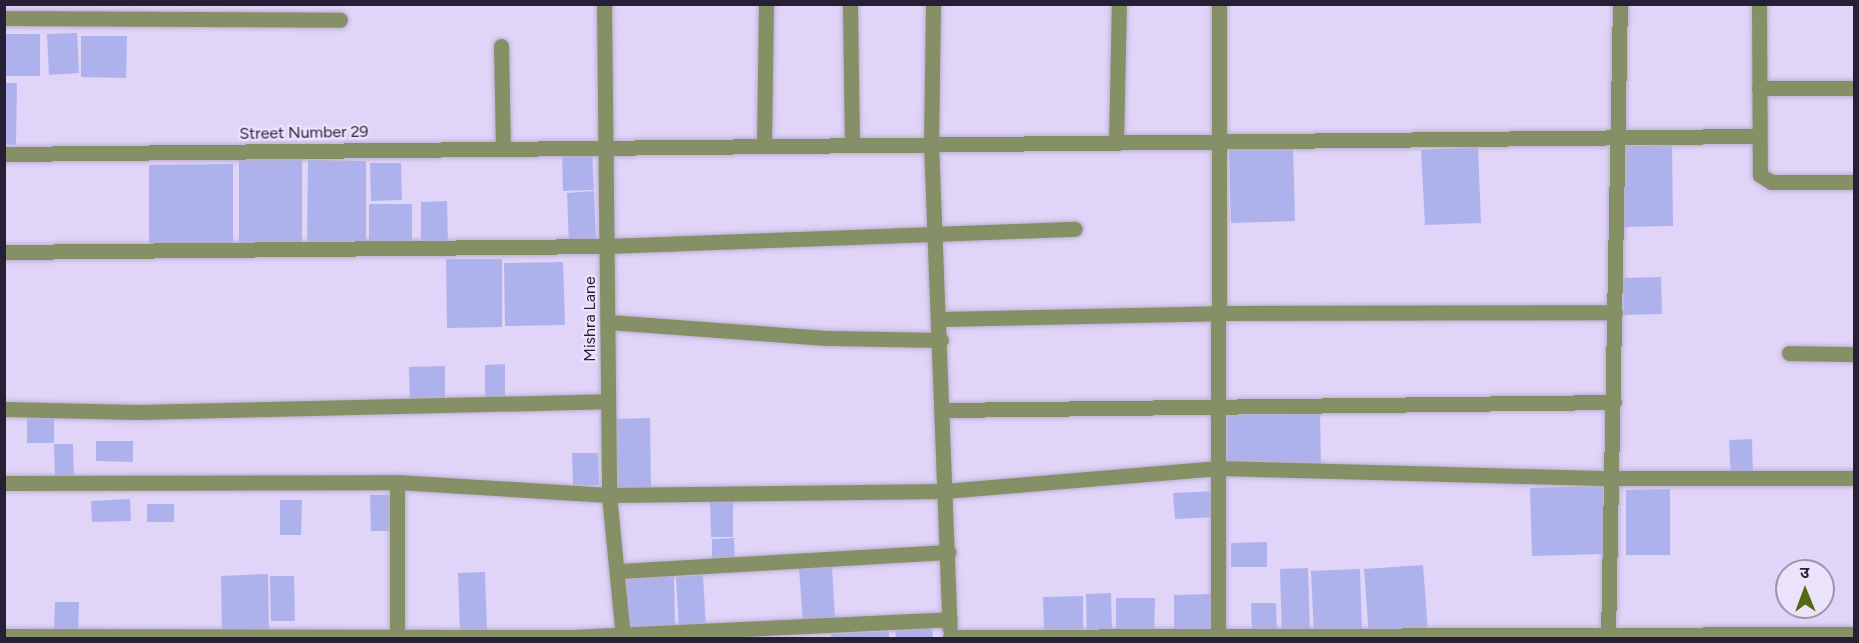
<!DOCTYPE html>
<html>
<head>
<meta charset="utf-8">
<style>
	body { margin:0 }
	#map { position:relative; width:1859px; height:643px; overflow:hidden; background:#e0d4f8; font-family:Figtree,"Noto Sans Devanagari",sans-serif }
	div>[style] { position:absolute }
	.building>* { inset:0; background:#adb2ed }
	.roads { filter:drop-shadow(0 0 2px #bbb0d1) drop-shadow(0 0 2px #bbb0d1) }
	.minor>* { height:15px; margin:-7.5px; padding:0 7.5px; transform-origin:7.5px; border-radius:7.5px; background:#859067 }
	span { translate:-50% -50%; white-space:nowrap; text-align:center; line-height:1.15; -webkit-text-stroke:4.5px #ebe3fc; paint-order:stroke }
	.street-label { font-size:16px; color:#271f35 }
	.frame { position:absolute; inset:0; border:6px solid #271f35; pointer-events:none }
	.north { position:absolute; left:1775px; top:559px; width:60px; height:60px; box-sizing:border-box; background:#ebe3fc; border:2px solid #9d95ac; border-radius:50%; rotate:359deg; font-size:16px; font-weight:700; line-height:24px; text-align:center; color:#271f35 }
	.north::after { content:''; display:block; margin:auto; width:21px; height:27px; background:#576812; clip-path:polygon(50% 0,100% 100%,50% 72%,0 100%) }
</style>
</head>
<body>
<div id="map">
	<div class="building">
		<i style="clip-path:polygon(77px 33px,79px 73px,49px 75px,47px 34px)"></i>
		<i style="clip-path:polygon(4px 34px,40px 34px,40px 76px,4px 76px)"></i>
		<i style="clip-path:polygon(81px 36px,127px 36px,126px 78px,81px 77px)"></i>
		<i style="clip-path:polygon(4px 83px,17px 83px,16px 145px,4px 144px)"></i>
		<i style="clip-path:polygon(1293px 145px,1295px 221px,1231px 223px,1229px 147px)"></i>
		<i style="clip-path:polygon(1672px 145px,1673px 226px,1624px 227px,1623px 146px)"></i>
		<i style="clip-path:polygon(1478px 147px,1481px 223px,1425px 225px,1421px 150px)"></i>
		<i style="clip-path:polygon(592px 151px,594px 190px,563px 191px,562px 152px)"></i>
		<i style="clip-path:polygon(239px 156px,302px 156px,302px 243px,239px 243px)"></i>
		<i style="clip-path:polygon(308px 160px,366px 161px,366px 243px,307px 242px)"></i>
		<i style="clip-path:polygon(370px 163px,401px 163px,402px 200px,371px 201px)"></i>
		<i style="clip-path:polygon(233px 164px,233px 248px,149px 248px,149px 165px)"></i>
		<i style="clip-path:polygon(594px 191px,596px 244px,569px 245px,567px 193px)"></i>
		<i style="clip-path:polygon(447px 201px,448px 246px,421px 246px,421px 202px)"></i>
		<i style="clip-path:polygon(369px 204px,412px 204px,412px 247px,369px 247px)"></i>
		<i style="clip-path:polygon(446px 259px,502px 259px,502px 327px,447px 328px)"></i>
		<i style="clip-path:polygon(563px 262px,565px 325px,505px 326px,504px 263px)"></i>
		<i style="clip-path:polygon(1661px 277px,1662px 314px,1624px 315px,1623px 278px)"></i>
		<i style="clip-path:polygon(505px 364px,505px 403px,485px 403px,485px 365px)"></i>
		<i style="clip-path:polygon(445px 366px,445px 402px,410px 402px,409px 367px)"></i>
		<i style="clip-path:polygon(27px 414px,54px 414px,54px 443px,27px 443px)"></i>
		<i style="clip-path:polygon(1320px 414px,1321px 470px,1227px 467px,1227px 415px)"></i>
		<i style="clip-path:polygon(650px 418px,651px 488px,616px 489px,615px 419px)"></i>
		<i style="clip-path:polygon(1752px 439px,1753px 476px,1731px 477px,1729px 440px)"></i>
		<i style="clip-path:polygon(96px 441px,133px 441px,133px 462px,96px 461px)"></i>
		<i style="clip-path:polygon(54px 444px,73px 444px,74px 480px,55px 481px)"></i>
		<i style="clip-path:polygon(572px 453px,598px 453px,599px 485px,573px 486px)"></i>
		<i style="clip-path:polygon(1603px 486px,1605px 554px,1532px 556px,1530px 488px)"></i>
		<i style="clip-path:polygon(1670px 489px,1670px 555px,1626px 555px,1626px 490px)"></i>
		<i style="clip-path:polygon(1215px 491px,1217px 517px,1175px 519px,1173px 493px)"></i>
		<i style="clip-path:polygon(370px 495px,396px 495px,397px 531px,371px 531px)"></i>
		<i style="clip-path:polygon(733px 495px,733px 537px,711px 537px,710px 496px)"></i>
		<i style="clip-path:polygon(130px 499px,131px 521px,92px 522px,91px 501px)"></i>
		<i style="clip-path:polygon(280px 500px,302px 500px,301px 535px,280px 535px)"></i>
		<i style="clip-path:polygon(147px 504px,174px 504px,174px 522px,147px 522px)"></i>
		<i style="clip-path:polygon(734px 538px,735px 563px,712px 564px,712px 539px)"></i>
		<i style="clip-path:polygon(1267px 542px,1267px 567px,1231px 567px,1231px 543px)"></i>
		<i style="clip-path:polygon(1423px 565px,1428px 632px,1369px 636px,1364px 569px)"></i>
		<i style="clip-path:polygon(832px 567px,835px 620px,803px 623px,799px 569px)"></i>
		<i style="clip-path:polygon(1308px 568px,1310px 634px,1282px 635px,1280px 569px)"></i>
		<i style="clip-path:polygon(1360px 569px,1362px 634px,1314px 636px,1311px 571px)"></i>
		<i style="clip-path:polygon(485px 572px,487px 633px,460px 633px,458px 573px)"></i>
		<i style="clip-path:polygon(268px 574px,269px 635px,222px 636px,221px 576px)"></i>
		<i style="clip-path:polygon(703px 575px,706px 628px,679px 630px,676px 577px)"></i>
		<i style="clip-path:polygon(270px 576px,294px 576px,295px 621px,271px 621px)"></i>
		<i style="clip-path:polygon(674px 576px,675px 629px,624px 631px,619px 578px)"></i>
		<i style="clip-path:polygon(1111px 593px,1112px 634px,1087px 635px,1086px 594px)"></i>
		<i style="clip-path:polygon(1216px 594px,1216px 634px,1174px 635px,1174px 595px)"></i>
		<i style="clip-path:polygon(1083px 596px,1083px 631px,1044px 632px,1043px 597px)"></i>
		<i style="clip-path:polygon(1116px 598px,1155px 598px,1154px 636px,1116px 636px)"></i>
		<i style="clip-path:polygon(55px 602px,79px 602px,78px 630px,54px 629px)"></i>
		<i style="clip-path:polygon(1251px 603px,1276px 603px,1277px 631px,1252px 632px)"></i>
		<i style="clip-path:polygon(932px 624px,933px 638px,896px 638px,895px 628px)"></i>
		<i style="clip-path:polygon(889px 631px,889px 638px,831px 638px,831px 634px)"></i>
	</div>
	<div class="roads">
		<div class="minor">
			<i style="left:604px;top:4px;width:491px;rotate:89.4deg"></i>
			<i style="left:609px;top:495px;width:144px;rotate:84.4deg"></i>
			<i style="left:850px;top:4px;width:141px;rotate:89.2deg"></i>
			<i style="left:933px;top:4px;width:140px;rotate:90.8deg"></i>
			<i style="left:931px;top:144px;width:484px;rotate:87.8deg"></i>
			<i style="left:1759px;top:4px;width:171px;rotate:89.7deg"></i>
			<i style="left:1760px;top:175px;width:13px;rotate:32deg"></i>
			<i style="left:1771px;top:182px;width:83px"></i>
			<i style="left:4px;top:18px;width:336px;rotate:0.3deg"></i>
			<i style="left:501px;top:46px;width:103px;rotate:88.9deg"></i>
			<i style="left:1759px;top:88px;width:95px"></i>
			<i style="left:1116px;top:142px;width:138px;rotate:-88.8deg"></i>
			<i style="left:764px;top:145px;width:141px;rotate:-89.2deg"></i>
			<i style="left:4px;top:154px;width:1755px;rotate:-0.59deg"></i>
			<i style="left:4px;top:252px;width:604px;rotate:-0.57deg"></i>
			<i style="left:608px;top:246px;width:467px;rotate:-2.1deg"></i>
			<i style="left:939px;top:319px;width:280px;rotate:-1.2deg"></i>
			<i style="left:1219px;top:313px;width:396px;rotate:-0.1deg"></i>
			<i style="left:609px;top:322px;width:221px;rotate:4.2deg"></i>
			<i style="left:829px;top:338px;width:112px;rotate:1deg"></i>
			<i style="left:1789px;top:353px;width:65px;rotate:0.9deg"></i>
			<i style="left:4px;top:409px;width:133px;rotate:1.3deg"></i>
			<i style="left:137px;top:412px;width:470px;rotate:-1.3deg"></i>
			<i style="left:943px;top:410px;width:671px;rotate:-0.68deg"></i>
			<i style="left:4px;top:483px;width:393px;rotate:-0.1deg"></i>
			<i style="left:397px;top:482px;width:212px;rotate:3.5deg"></i>
			<i style="left:609px;top:495px;width:335px;rotate:-0.7deg"></i>
			<i style="left:944px;top:491px;width:276px;rotate:-4.8deg"></i>
			<i style="left:1219px;top:468px;width:393px;rotate:1.5deg"></i>
			<i style="left:1612px;top:478px;width:242px"></i>
			<i style="left:618px;top:571px;width:331px;rotate:-3.3deg"></i>
			<i style="left:4px;top:636px;width:568px;rotate:0.1deg"></i>
			<i style="left:572px;top:637px;width:378px;rotate:-2.7deg"></i>
			<i style="left:950px;top:637px;width:904px;rotate:-0.19deg"></i>
			<i style="left:397px;top:638px;width:156px;rotate:-90deg"></i>
			<i style="left:1218px;top:638px;width:634px;rotate:-89.91deg"></i>
			<i style="left:1608px;top:638px;width:634px;rotate:-88.92deg"></i>
		</div>
	</div>
	<div class="street-label">
		<span style="left:304px;top:133px;rotate:-1deg">Street Number 29</span>
		<span style="left:590px;top:319px;rotate:-90deg">Mishra Lane</span>
	</div>
	<div class="frame"></div>
	<div class="north">उ</div>
</div>
</body>
</html>
